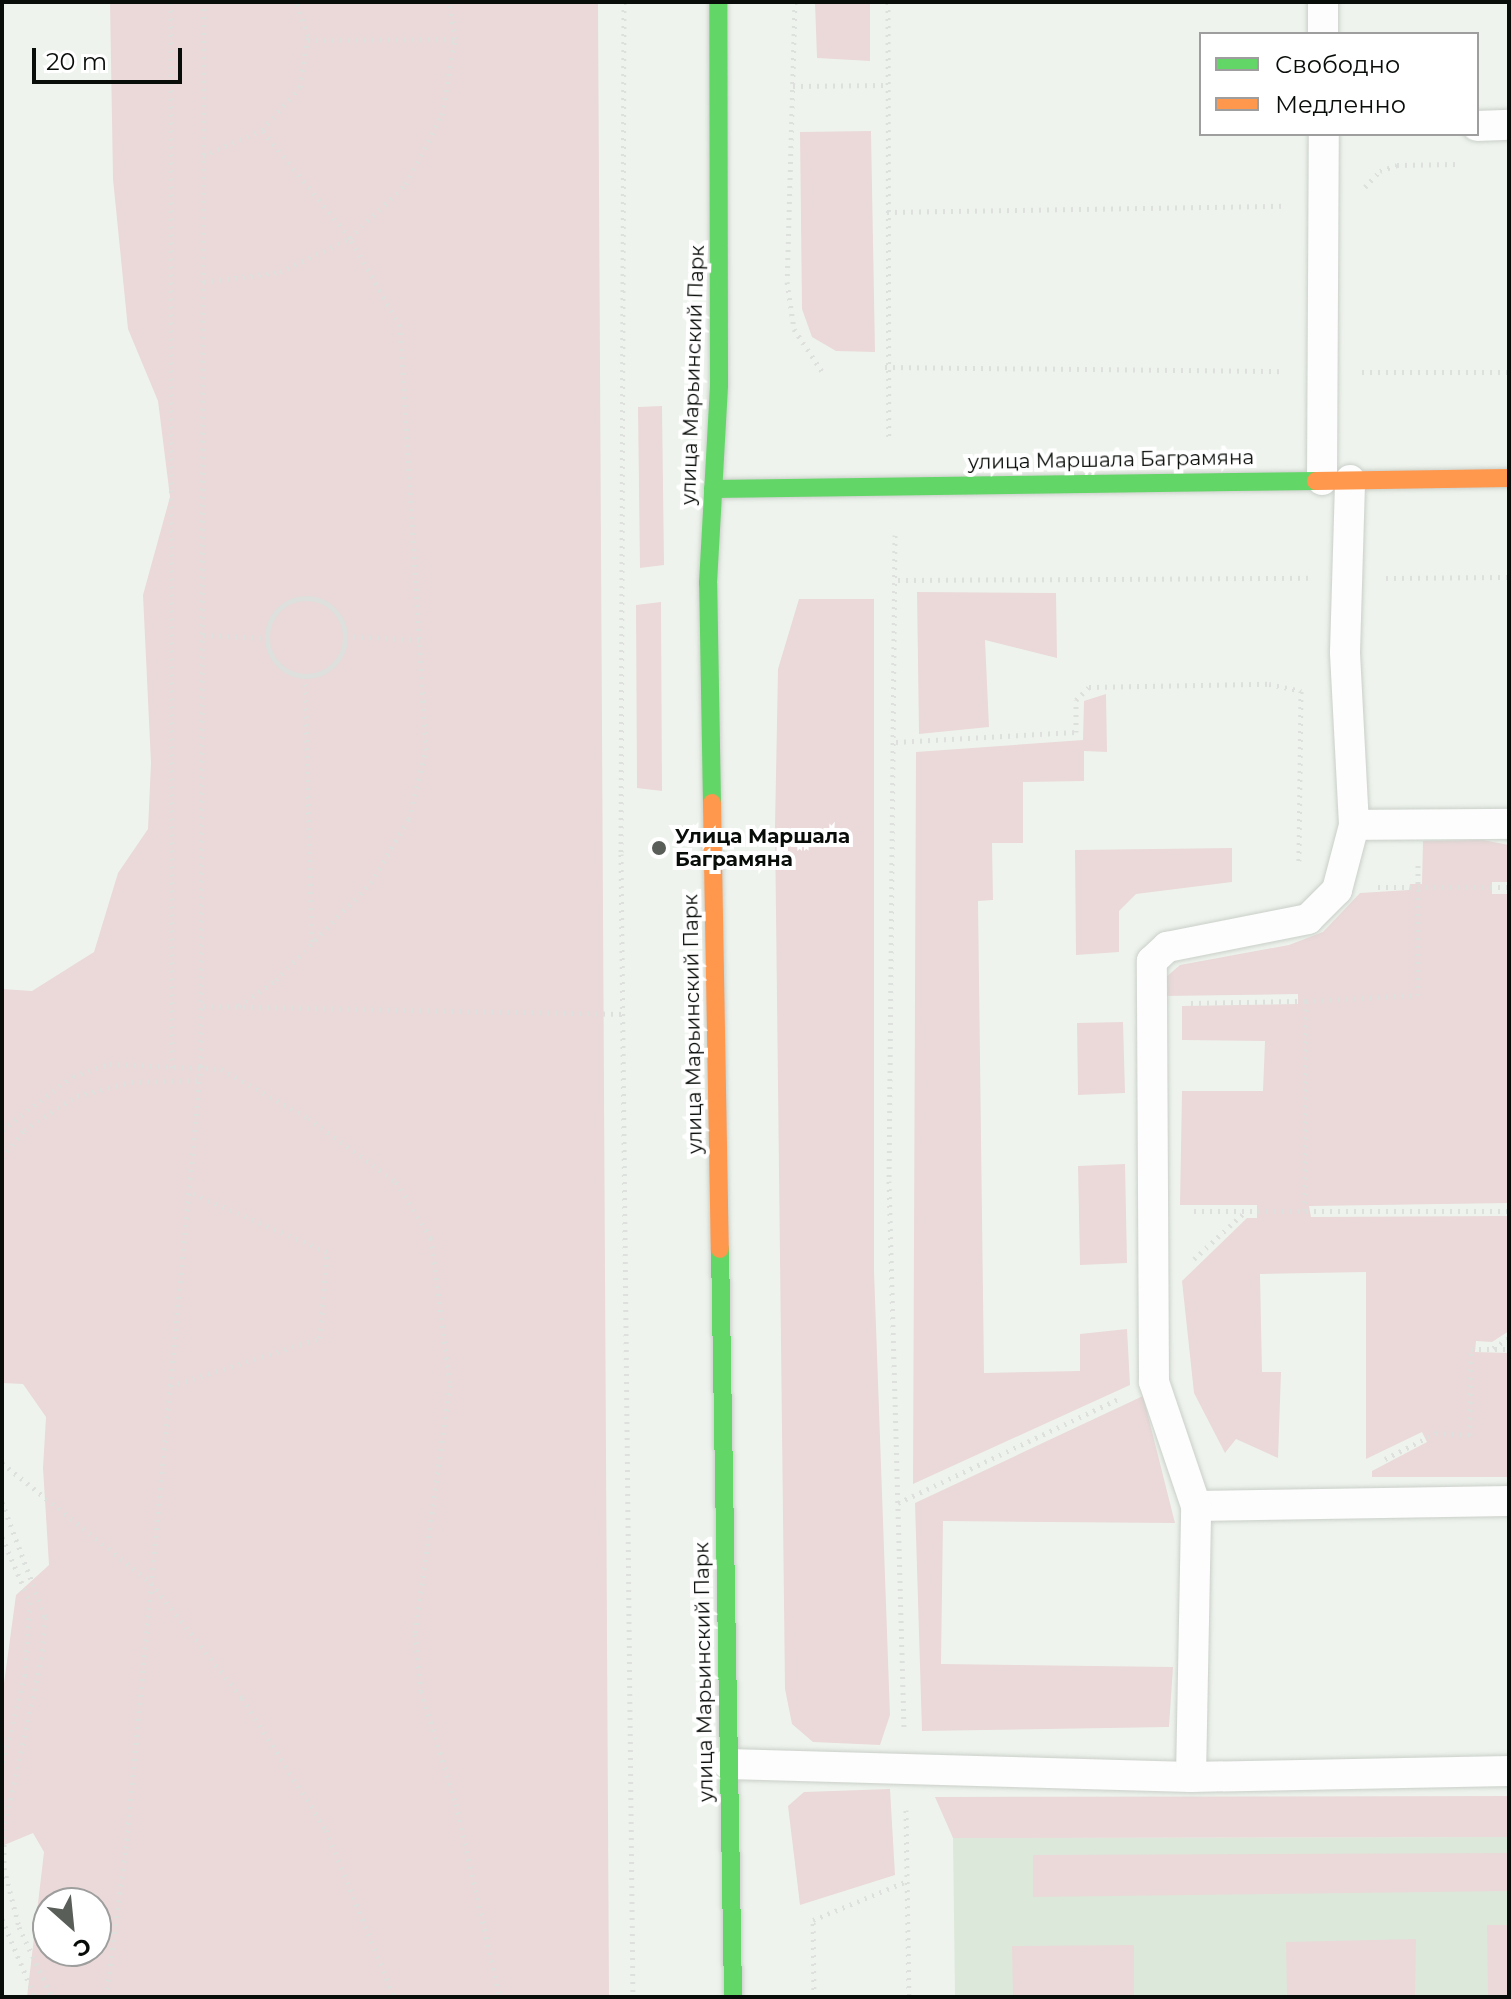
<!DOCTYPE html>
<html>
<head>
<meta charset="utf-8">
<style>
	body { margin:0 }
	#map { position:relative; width:1511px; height:1999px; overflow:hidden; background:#eef4ed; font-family:Montserrat,sans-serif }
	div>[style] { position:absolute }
	.built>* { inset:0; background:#dce8da }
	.green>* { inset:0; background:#ead9d8 }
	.path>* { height:5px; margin-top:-2.5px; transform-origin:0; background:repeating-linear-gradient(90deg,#dde0dd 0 2px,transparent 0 8px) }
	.path>.ring { margin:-2.5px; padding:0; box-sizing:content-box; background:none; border:5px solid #dde0dd; border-radius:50% }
	.roads { filter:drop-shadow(0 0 2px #cacfc9) drop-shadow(0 0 2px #cacfc9) }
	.lane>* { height:30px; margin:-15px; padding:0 15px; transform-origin:15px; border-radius:15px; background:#fcfdfc }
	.fast>* { height:18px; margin:-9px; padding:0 9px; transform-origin:9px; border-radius:9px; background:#63d668 }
	.slow>* { height:18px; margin:-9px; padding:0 9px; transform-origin:9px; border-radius:9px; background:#ff974d }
	.dots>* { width:22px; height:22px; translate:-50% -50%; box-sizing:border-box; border:4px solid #fff; border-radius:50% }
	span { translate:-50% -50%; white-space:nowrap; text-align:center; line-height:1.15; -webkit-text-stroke:8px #fff; paint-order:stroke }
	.street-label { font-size:20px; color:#090d09 }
	.poi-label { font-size:20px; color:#090d09; font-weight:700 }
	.left { translate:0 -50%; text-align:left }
	.frame { position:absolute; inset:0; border:4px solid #090d09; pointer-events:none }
	.legend { position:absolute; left:1199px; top:32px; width:280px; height:104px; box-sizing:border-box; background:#fff; border:2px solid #9d9e9d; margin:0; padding:10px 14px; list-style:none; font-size:24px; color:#090d09 }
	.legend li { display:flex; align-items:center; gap:16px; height:40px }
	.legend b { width:40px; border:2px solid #9d9e9d }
	.north { position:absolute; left:32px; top:1887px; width:80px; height:80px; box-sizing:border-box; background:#fff; border:2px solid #9d9e9d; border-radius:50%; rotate:153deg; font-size:22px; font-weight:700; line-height:32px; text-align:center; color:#090d09 }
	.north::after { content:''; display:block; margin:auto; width:28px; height:36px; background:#595e59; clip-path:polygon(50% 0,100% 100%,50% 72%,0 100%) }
	.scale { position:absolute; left:32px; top:48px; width:150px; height:36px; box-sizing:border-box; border:4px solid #090d09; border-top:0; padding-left:10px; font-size:24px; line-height:28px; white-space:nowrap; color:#090d09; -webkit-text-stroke:6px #fff; paint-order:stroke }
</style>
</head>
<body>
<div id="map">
	<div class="built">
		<i style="clip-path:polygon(1509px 1837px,1509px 1997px,955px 1997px,953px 1838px)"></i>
	</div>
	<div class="green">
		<i style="clip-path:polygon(evenodd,110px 2px,598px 2px,609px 1997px,27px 1997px,44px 1852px,33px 1833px,2px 1846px,2px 1698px,16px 1595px,49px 1565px,43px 1468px,46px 1417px,23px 1384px,2px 1383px,2px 989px,32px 991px,94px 952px,118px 873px,148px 829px,151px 763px,143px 595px,170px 497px,158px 401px,128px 329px,113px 179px,110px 2px,48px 1903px,96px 1903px,96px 1951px,48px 1951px,48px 1903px)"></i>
		<i style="clip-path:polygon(815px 2px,870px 2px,870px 61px,817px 58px)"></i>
		<i style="clip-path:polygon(871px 131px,875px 352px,836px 351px,812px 337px,802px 309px,800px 132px)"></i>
		<i style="clip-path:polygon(662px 406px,664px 565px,640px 568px,638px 407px)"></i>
		<i style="clip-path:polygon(917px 592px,1056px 593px,1057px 658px,985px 640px,989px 727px,919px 734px)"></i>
		<i style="clip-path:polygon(799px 599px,874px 599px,874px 1271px,890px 1715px,880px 1745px,813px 1742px,792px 1724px,785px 1689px,775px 827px,778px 669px)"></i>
		<i style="clip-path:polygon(661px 602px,662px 791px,637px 788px,636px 605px)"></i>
		<i style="clip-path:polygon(1106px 694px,1107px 752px,1084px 751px,1084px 781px,1023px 782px,1023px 843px,992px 843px,993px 900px,978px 901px,984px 1373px,1080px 1371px,1080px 1334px,1127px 1329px,1130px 1385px,913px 1484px,916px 752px,1083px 740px,1084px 701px)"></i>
		<i style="clip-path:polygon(1483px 840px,1509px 845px,1509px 882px,1492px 882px,1492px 894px,1509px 894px,1509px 1203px,1309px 1206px,1311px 1217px,1509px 1216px,1509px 1331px,1492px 1342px,1476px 1341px,1475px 1352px,1509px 1353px,1509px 1477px,1372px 1477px,1372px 1471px,1427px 1442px,1422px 1432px,1366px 1459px,1366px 1272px,1260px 1274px,1262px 1372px,1281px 1372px,1278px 1458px,1236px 1439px,1225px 1453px,1194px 1393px,1182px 1281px,1247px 1218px,1257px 1218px,1257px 1205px,1180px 1205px,1182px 1091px,1263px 1091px,1265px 1041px,1182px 1040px,1182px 1006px,1298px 1004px,1298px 994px,1163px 996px,1165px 978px,1180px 965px,1289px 945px,1323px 932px,1360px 893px,1409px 890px,1410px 884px,1422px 884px,1423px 841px)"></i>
		<i style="clip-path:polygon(1232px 848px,1232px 882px,1136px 894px,1119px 911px,1119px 952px,1076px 955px,1075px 850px)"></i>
		<i style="clip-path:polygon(1123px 1022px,1125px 1093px,1078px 1095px,1077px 1023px)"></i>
		<i style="clip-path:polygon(1125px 1164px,1127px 1263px,1080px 1265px,1078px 1166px)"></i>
		<i style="clip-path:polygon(1143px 1396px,1175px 1523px,943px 1521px,941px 1664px,1173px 1667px,1169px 1727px,922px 1731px,915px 1503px)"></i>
		<i style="clip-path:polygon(890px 1789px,895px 1875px,800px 1905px,788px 1806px,804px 1792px)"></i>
		<i style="clip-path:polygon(1509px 1796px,1509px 1837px,953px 1838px,935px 1797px)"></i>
		<i style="clip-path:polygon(1509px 1853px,1509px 1891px,1033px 1897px,1033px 1855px)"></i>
		<i style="clip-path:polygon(1487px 1925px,1509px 1925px,1509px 1997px,1488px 1997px)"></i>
		<i style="clip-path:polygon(1416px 1939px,1415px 1995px,1287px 1997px,1286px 1942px)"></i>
		<i style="clip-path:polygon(1134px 1945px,1134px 1997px,1013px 1997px,1012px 1946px)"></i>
	</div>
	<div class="path">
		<i style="left:171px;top:2px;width:1066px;rotate:89.95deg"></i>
		<i style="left:624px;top:2px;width:852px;rotate:90.2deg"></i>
		<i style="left:621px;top:854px;width:1143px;rotate:89.4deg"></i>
		<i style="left:795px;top:2px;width:280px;rotate:91.6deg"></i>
		<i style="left:787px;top:282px;width:48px;rotate:81.5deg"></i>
		<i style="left:794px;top:329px;width:53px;rotate:56.6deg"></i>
		<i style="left:888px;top:2px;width:439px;rotate:89.9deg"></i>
		<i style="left:308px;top:40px;width:147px;rotate:-0.4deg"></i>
		<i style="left:793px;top:86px;width:95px;rotate:-0.6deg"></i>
		<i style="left:203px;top:156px;width:64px;rotate:-23.8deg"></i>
		<i style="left:262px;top:130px;width:57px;rotate:-48.5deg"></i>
		<i style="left:300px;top:87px;width:52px;rotate:-81.1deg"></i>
		<i style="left:308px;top:36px;width:36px;rotate:-109deg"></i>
		<i style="left:1365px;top:187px;width:22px;rotate:-47deg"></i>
		<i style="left:1380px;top:171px;width:18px;rotate:-19deg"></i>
		<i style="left:1397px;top:165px;width:62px;rotate:-0.9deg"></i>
		<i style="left:887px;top:212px;width:395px;rotate:-0.9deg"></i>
		<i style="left:203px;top:282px;width:78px;rotate:-7.4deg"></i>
		<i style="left:280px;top:272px;width:78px;rotate:-25.9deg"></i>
		<i style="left:350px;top:238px;width:78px;rotate:-44deg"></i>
		<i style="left:406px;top:184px;width:78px;rotate:-62.4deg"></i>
		<i style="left:442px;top:115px;width:77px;rotate:-80.3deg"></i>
		<i style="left:455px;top:39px;width:37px;rotate:-99deg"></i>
		<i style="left:885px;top:367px;width:395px;rotate:0.6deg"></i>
		<i style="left:1362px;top:372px;width:147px"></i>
		<i style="left:895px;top:535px;width:646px;rotate:90.53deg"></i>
		<i style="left:889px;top:1181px;width:547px;rotate:88.43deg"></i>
		<i style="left:1386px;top:578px;width:123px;rotate:-0.5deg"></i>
		<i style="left:898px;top:580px;width:410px;rotate:-0.3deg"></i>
		<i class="ring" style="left:267px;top:598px;width:73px;height:73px"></i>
		<i style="left:203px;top:635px;width:63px;rotate:2.7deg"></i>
		<i style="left:345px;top:636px;width:77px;rotate:3deg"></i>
		<i style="left:305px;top:676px;width:268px;rotate:88.5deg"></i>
		<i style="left:896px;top:742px;width:180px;rotate:-3.2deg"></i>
		<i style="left:1076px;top:732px;width:32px;rotate:-90deg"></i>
		<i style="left:1076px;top:700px;width:18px;rotate:-45deg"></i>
		<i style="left:1089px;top:687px;width:180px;rotate:-1deg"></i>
		<i style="left:1269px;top:684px;width:33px;rotate:12deg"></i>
		<i style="left:1301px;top:691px;width:170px;rotate:90.7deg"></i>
		<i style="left:1378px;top:887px;width:131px"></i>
		<i style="left:1306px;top:1001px;width:112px;rotate:-3.1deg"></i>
		<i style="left:1418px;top:995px;width:131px;rotate:-90deg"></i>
		<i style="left:1191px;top:1003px;width:115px;rotate:-1deg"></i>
		<i style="left:1306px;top:1001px;width:209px;rotate:90.3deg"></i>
		<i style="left:203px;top:1006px;width:423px;rotate:1.1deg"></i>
		<i style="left:239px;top:1006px;width:45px;rotate:-35.1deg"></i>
		<i style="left:276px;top:980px;width:136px;rotate:-45.6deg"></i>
		<i style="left:371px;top:883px;width:74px;rotate:-59.3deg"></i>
		<i style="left:409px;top:819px;width:71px;rotate:-76.2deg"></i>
		<i style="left:426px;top:750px;width:425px;rotate:-93.5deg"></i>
		<i style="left:400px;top:326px;width:101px;rotate:-119.6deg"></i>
		<i style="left:350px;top:238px;width:139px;rotate:-129.2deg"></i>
		<i style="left:2px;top:1130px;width:89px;rotate:-37.3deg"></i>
		<i style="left:73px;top:1076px;width:39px;rotate:-18deg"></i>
		<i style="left:110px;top:1064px;width:111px;rotate:2.6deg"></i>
		<i style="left:221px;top:1069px;width:100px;rotate:29.4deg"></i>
		<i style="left:308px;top:1118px;width:109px;rotate:36deg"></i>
		<i style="left:396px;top:1182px;width:66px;rotate:58deg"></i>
		<i style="left:431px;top:1238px;width:148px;rotate:82.6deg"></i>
		<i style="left:450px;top:1385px;width:251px;rotate:98deg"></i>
		<i style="left:415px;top:1634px;width:57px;rotate:84deg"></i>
		<i style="left:421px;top:1691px;width:118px;rotate:72.8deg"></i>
		<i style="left:456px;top:1804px;width:198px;rotate:77.2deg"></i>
		<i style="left:2px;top:1158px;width:36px;rotate:-52deg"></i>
		<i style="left:24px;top:1130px;width:63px;rotate:-32.7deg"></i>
		<i style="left:77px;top:1096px;width:56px;rotate:-14.5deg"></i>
		<i style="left:131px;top:1082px;width:69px;rotate:-1.7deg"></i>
		<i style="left:1194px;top:1211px;width:315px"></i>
		<i style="left:1194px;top:1259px;width:71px;rotate:-42.7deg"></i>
		<i style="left:1493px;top:1348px;width:19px;rotate:-32deg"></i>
		<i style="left:170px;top:1386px;width:157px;rotate:-17.7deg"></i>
		<i style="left:320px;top:1338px;width:86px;rotate:-85.3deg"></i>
		<i style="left:327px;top:1252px;width:150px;rotate:-156.5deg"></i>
		<i style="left:1385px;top:1459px;width:57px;rotate:-27deg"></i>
		<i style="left:1436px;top:1433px;width:34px;rotate:3deg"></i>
		<i style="left:1470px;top:1435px;width:86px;rotate:-89.3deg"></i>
		<i style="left:1471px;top:1349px;width:38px"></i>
		<i style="left:2px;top:1463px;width:191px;rotate:38.8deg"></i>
		<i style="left:151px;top:1583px;width:147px;rotate:51.6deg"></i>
		<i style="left:242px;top:1698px;width:156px;rotate:57.5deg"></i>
		<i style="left:326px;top:1830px;width:180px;rotate:67.8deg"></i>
		<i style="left:2px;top:1502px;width:123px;rotate:69.5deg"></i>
		<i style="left:45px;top:1617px;width:40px;rotate:94.3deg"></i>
		<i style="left:42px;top:1657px;width:176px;rotate:102.5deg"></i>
		<i style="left:4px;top:1829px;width:39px;rotate:90deg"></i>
		<i style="left:4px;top:1868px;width:61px;rotate:75.7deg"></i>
		<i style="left:19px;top:1927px;width:77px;rotate:64.8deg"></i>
		<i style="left:898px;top:1503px;width:243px;rotate:-25.3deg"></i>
		<i style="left:2px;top:1537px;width:71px;rotate:66.7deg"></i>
		<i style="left:30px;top:1602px;width:73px;rotate:93.9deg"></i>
		<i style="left:25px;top:1675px;width:95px;rotate:104deg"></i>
		<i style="left:906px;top:1810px;width:187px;rotate:89.1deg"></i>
		<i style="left:2px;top:1919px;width:85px;rotate:67.1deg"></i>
		<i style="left:106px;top:1997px;width:150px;rotate:-82.4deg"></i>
		<i style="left:126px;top:1848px;width:786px;rotate:-84.52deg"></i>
		<i style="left:201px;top:1066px;width:1064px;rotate:-89.84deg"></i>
		<i style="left:814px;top:1997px;width:77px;rotate:-90.7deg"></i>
		<i style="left:813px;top:1920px;width:102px;rotate:-22.5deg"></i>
	</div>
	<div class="roads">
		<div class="lane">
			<i style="left:1323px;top:2px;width:32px;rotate:90deg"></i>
			<i style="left:1477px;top:126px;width:32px;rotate:-2deg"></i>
			<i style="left:1322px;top:480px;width:346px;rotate:-89.7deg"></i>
			<i style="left:1354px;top:825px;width:155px;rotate:-0.4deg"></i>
			<i style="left:1196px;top:1506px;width:313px;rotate:-0.9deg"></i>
			<i style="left:728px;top:1764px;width:463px;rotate:1.6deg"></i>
			<i style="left:1191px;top:1777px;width:318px;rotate:-1.1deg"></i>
			<i style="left:1191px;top:1777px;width:271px;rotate:-88.9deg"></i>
			<i style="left:1196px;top:1506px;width:131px;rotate:-108.7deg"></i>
			<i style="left:1154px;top:1382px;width:421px;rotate:-90.3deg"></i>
			<i style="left:1152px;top:961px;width:21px;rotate:-43deg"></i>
			<i style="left:1167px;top:947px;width:144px;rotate:-11.2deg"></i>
			<i style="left:1308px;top:919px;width:41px;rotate:-45deg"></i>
			<i style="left:1337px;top:890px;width:67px;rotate:-75.3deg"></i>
			<i style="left:1354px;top:825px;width:173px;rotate:-93deg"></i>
			<i style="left:1345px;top:652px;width:172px;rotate:-88.3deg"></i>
		</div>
		<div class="fast">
			<i style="left:713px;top:489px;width:603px;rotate:-0.76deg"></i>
			<i style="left:712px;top:803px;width:220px;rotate:-91deg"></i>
			<i style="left:708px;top:583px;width:198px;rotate:-86.8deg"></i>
			<i style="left:719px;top:385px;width:383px;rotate:-90.1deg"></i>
			<i style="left:720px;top:1249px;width:748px;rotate:89deg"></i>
		</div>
		<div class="slow">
			<i style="left:1316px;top:481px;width:193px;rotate:-0.9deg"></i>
			<i style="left:712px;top:803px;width:446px;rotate:89deg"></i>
		</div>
	</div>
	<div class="dots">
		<i style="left:659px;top:848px;background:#595e59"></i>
	</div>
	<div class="street-label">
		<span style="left:693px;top:375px;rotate:-88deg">улица Марьинский Парк</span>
		<span style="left:1111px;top:460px;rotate:-1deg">улица Маршала Баграмяна</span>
		<span style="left:693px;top:1024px;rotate:-91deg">улица Марьинский Парк</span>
		<span style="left:704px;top:1672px;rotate:-91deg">улица Марьинский Парк</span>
	</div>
	<div class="poi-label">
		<span class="left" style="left:675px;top:848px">Улица Маршала<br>Баграмяна</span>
	</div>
	<div class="frame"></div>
	<ul class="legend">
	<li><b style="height:10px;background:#63d668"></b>Свободно</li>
	<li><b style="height:10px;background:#ff974d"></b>Медленно</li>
	</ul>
	<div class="north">С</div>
	<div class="scale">20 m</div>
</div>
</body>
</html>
